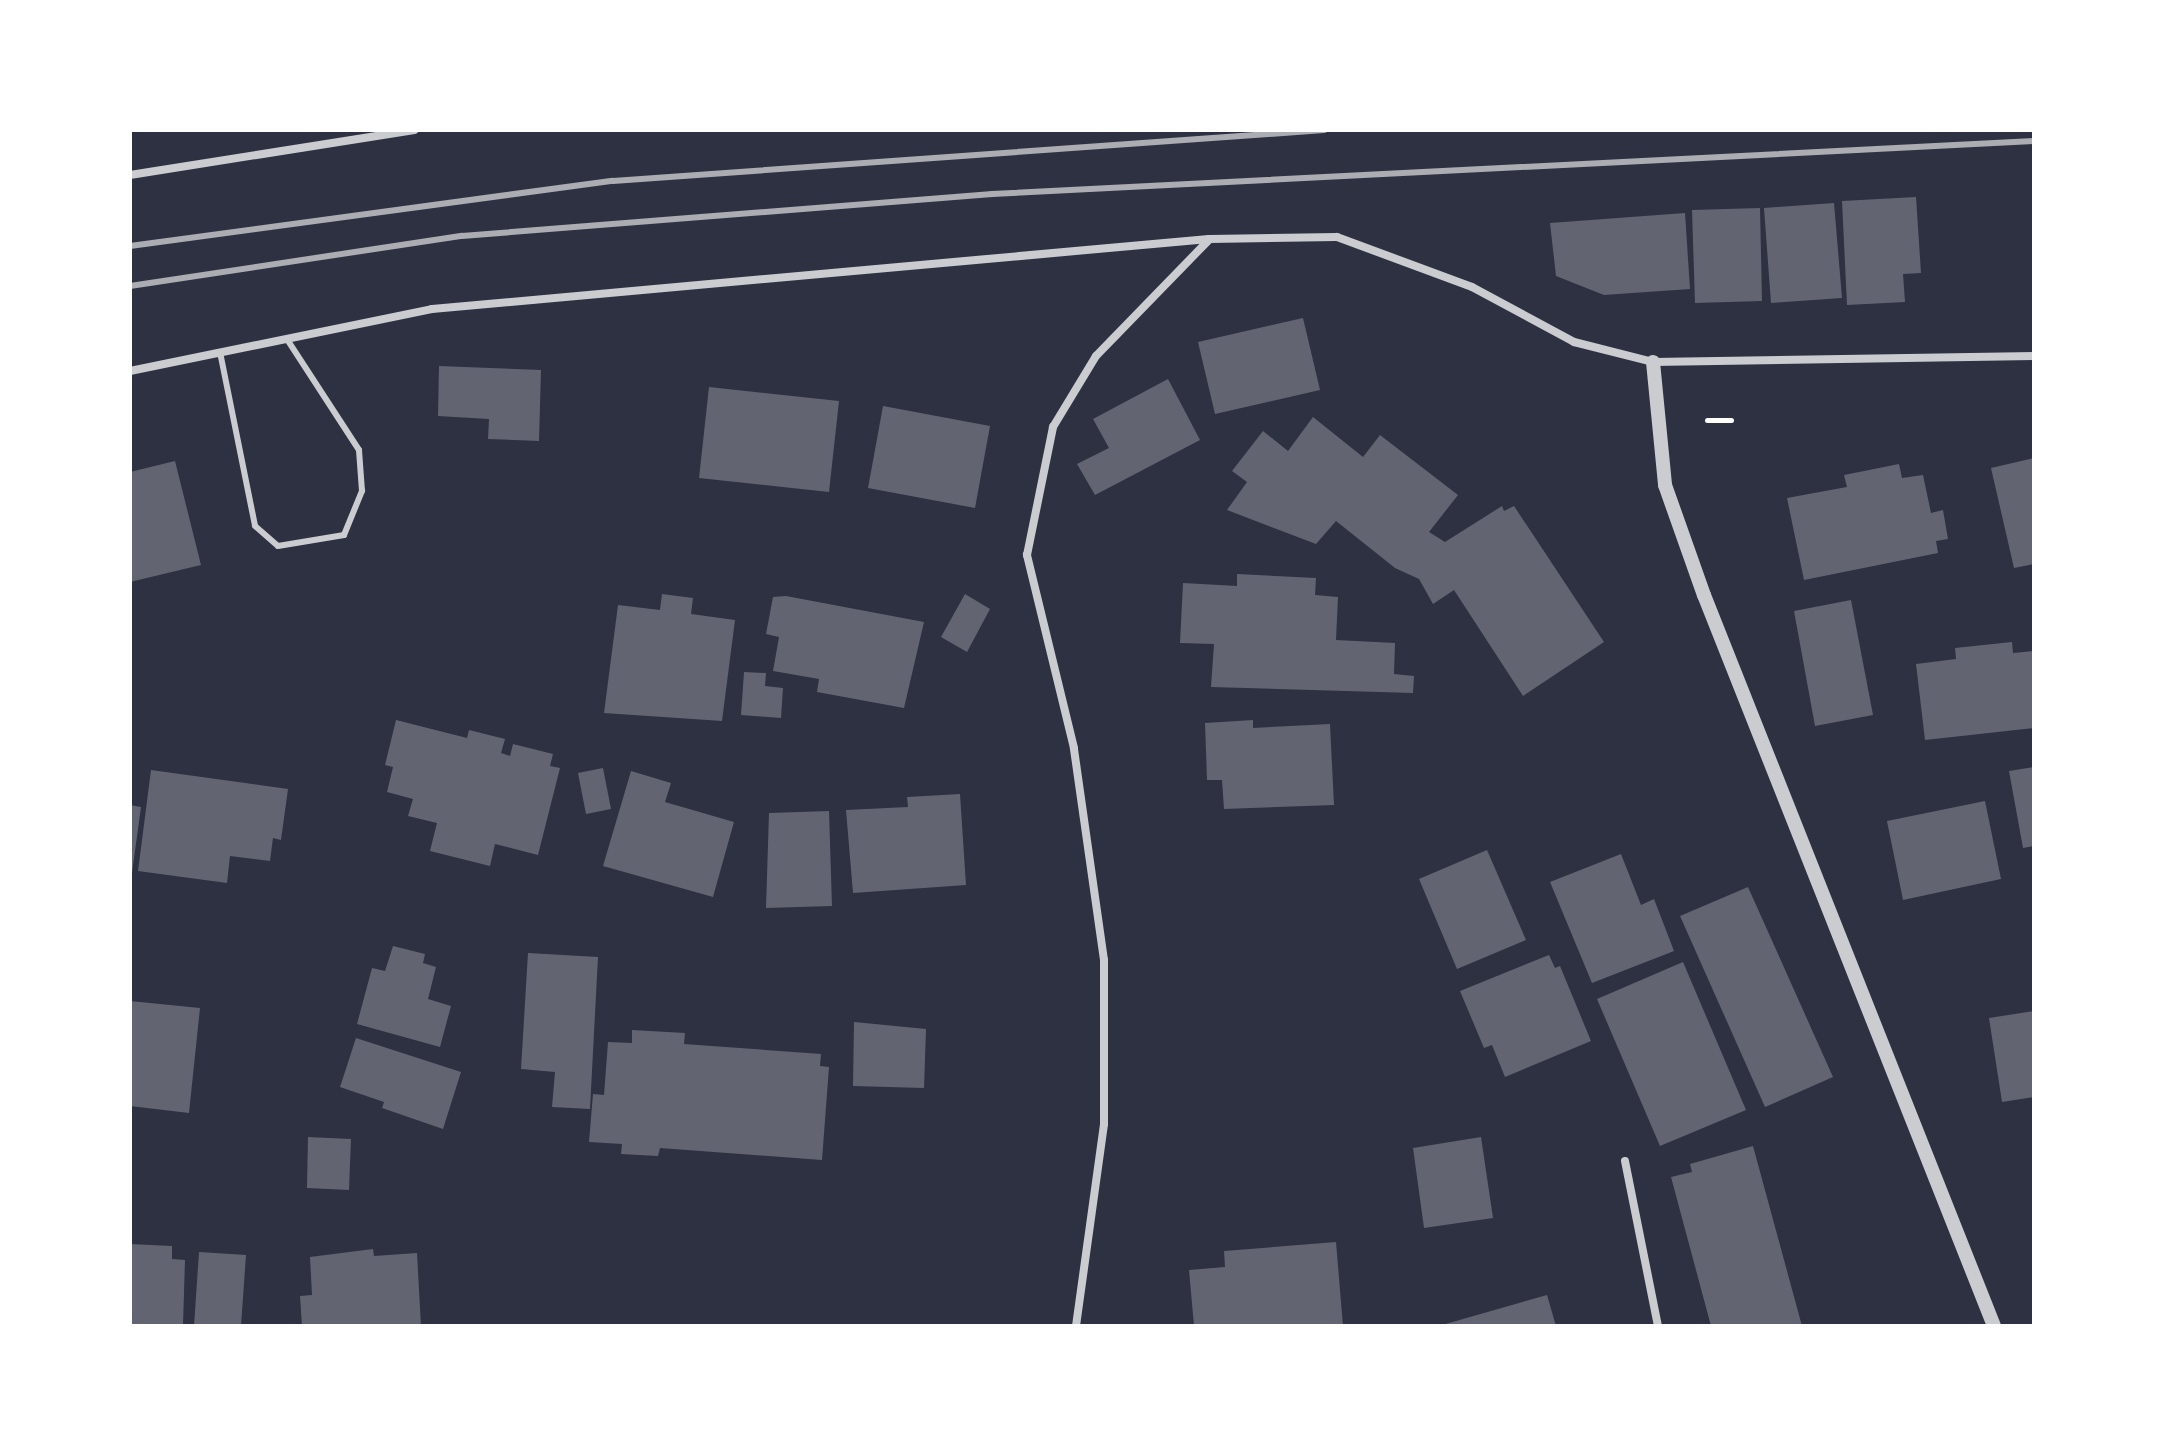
<!DOCTYPE html>
<html>
<head>
<meta charset="utf-8">
<style>
	body { margin:0 }
	#map { position:relative; width:2164px; height:1456px; overflow:hidden; background:#2d3142; font-family:Inter,sans-serif }
	div>[style] { position:absolute }
	.building>* { inset:0; background:#626471 }
	.path>* { height:5px; margin:-2.5px; padding:0 2.5px; transform-origin:2.5px; border-radius:2.5px; background:#fff }
	.service>* { height:6px; margin:-3px; padding:0 3px; transform-origin:3px; border-radius:3px; background:#caccd0 }
	.minor>* { height:8px; margin:-4px; padding:0 4px; transform-origin:4px; border-radius:4px; background:#caccd0 }
	.tertiary>* { height:14px; margin:-7px; padding:0 7px; transform-origin:7px; border-radius:7px; background:#caccd0 }
	.rail>* { height:6px; margin:-3px; padding:0 3px; transform-origin:3px; border-radius:3px; background:#abadb3 }
	span { translate:-50% -50%; white-space:nowrap; text-align:center; line-height:1.15; -webkit-text-stroke:8px #fff; paint-order:stroke }
	.frame { position:absolute; inset:0; border:132px solid #fff; pointer-events:none }
</style>
</head>
<body>
<div id="map">
	<div class="building">
		<i style="clip-path:polygon(1916px 197px,1921px 273px,1903px 274px,1905px 302px,1847px 305px,1842px 201px)"></i>
		<i style="clip-path:polygon(1834px 203px,1842px 298px,1771px 303px,1764px 208px)"></i>
		<i style="clip-path:polygon(1760px 208px,1762px 301px,1695px 303px,1692px 210px)"></i>
		<i style="clip-path:polygon(1685px 213px,1690px 289px,1604px 295px,1556px 276px,1550px 223px)"></i>
		<i style="clip-path:polygon(1303px 318px,1320px 390px,1215px 414px,1198px 342px)"></i>
		<i style="clip-path:polygon(439px 366px,541px 370px,539px 441px,488px 439px,489px 419px,438px 416px)"></i>
		<i style="clip-path:polygon(1168px 379px,1200px 440px,1095px 495px,1077px 464px,1109px 448px,1093px 419px)"></i>
		<i style="clip-path:polygon(709px 387px,839px 401px,829px 492px,699px 478px)"></i>
		<i style="clip-path:polygon(883px 406px,990px 426px,975px 508px,868px 488px)"></i>
		<i style="clip-path:polygon(1313px 417px,1363px 457px,1380px 435px,1458px 495px,1429px 532px,1445px 542px,1502px 506px,1504px 511px,1514px 506px,1604px 642px,1523px 696px,1454px 590px,1433px 604px,1419px 579px,1395px 568px,1336px 521px,1316px 544px,1227px 510px,1247px 482px,1232px 471px,1263px 431px,1288px 451px)"></i>
		<i style="clip-path:polygon(2034px 458px,2034px 564px,2014px 568px,1991px 468px)"></i>
		<i style="clip-path:polygon(175px 461px,201px 565px,130px 582px,130px 472px)"></i>
		<i style="clip-path:polygon(1899px 464px,1902px 478px,1923px 475px,1931px 513px,1943px 510px,1948px 539px,1936px 541px,1938px 553px,1804px 580px,1787px 498px,1847px 487px,1844px 475px)"></i>
		<i style="clip-path:polygon(1237px 574px,1316px 578px,1315px 595px,1338px 597px,1336px 640px,1395px 643px,1394px 674px,1414px 676px,1413px 693px,1211px 687px,1214px 644px,1180px 643px,1183px 583px,1237px 586px)"></i>
		<i style="clip-path:polygon(662px 594px,693px 598px,691px 614px,735px 620px,722px 721px,604px 713px,618px 605px,660px 610px)"></i>
		<i style="clip-path:polygon(965px 594px,990px 609px,967px 652px,941px 637px)"></i>
		<i style="clip-path:polygon(786px 596px,924px 622px,904px 708px,817px 692px,819px 679px,773px 671px,779px 637px,766px 634px,773px 597px)"></i>
		<i style="clip-path:polygon(1851px 600px,1873px 715px,1815px 726px,1794px 611px)"></i>
		<i style="clip-path:polygon(2012px 642px,2013px 653px,2034px 651px,2034px 728px,1925px 740px,1916px 664px,1956px 659px,1955px 648px)"></i>
		<i style="clip-path:polygon(744px 672px,766px 673px,765px 686px,783px 688px,781px 718px,741px 715px)"></i>
		<i style="clip-path:polygon(396px 720px,467px 738px,469px 730px,505px 739px,501px 753px,510px 756px,513px 744px,553px 754px,550px 766px,560px 768px,538px 855px,495px 844px,490px 866px,430px 851px,437px 823px,408px 816px,413px 799px,387px 792px,393px 767px,385px 765px)"></i>
		<i style="clip-path:polygon(1253px 720px,1253px 728px,1330px 724px,1334px 805px,1224px 809px,1222px 780px,1207px 780px,1205px 723px)"></i>
		<i style="clip-path:polygon(2034px 767px,2034px 846px,2023px 848px,2009px 771px)"></i>
		<i style="clip-path:polygon(603px 768px,611px 809px,586px 814px,578px 773px)"></i>
		<i style="clip-path:polygon(151px 770px,288px 789px,281px 840px,273px 838px,270px 861px,230px 856px,227px 883px,138px 871px)"></i>
		<i style="clip-path:polygon(631px 771px,671px 783px,665px 802px,734px 822px,713px 897px,603px 866px)"></i>
		<i style="clip-path:polygon(960px 794px,966px 885px,853px 893px,846px 810px,908px 807px,907px 797px)"></i>
		<i style="clip-path:polygon(1985px 801px,2001px 879px,1903px 900px,1887px 821px)"></i>
		<i style="clip-path:polygon(130px 805px,141px 807px,132px 873px,130px 873px)"></i>
		<i style="clip-path:polygon(829px 811px,832px 906px,766px 908px,769px 813px)"></i>
		<i style="clip-path:polygon(1487px 850px,1526px 940px,1457px 969px,1419px 879px)"></i>
		<i style="clip-path:polygon(1621px 854px,1641px 905px,1654px 899px,1674px 951px,1592px 983px,1550px 882px)"></i>
		<i style="clip-path:polygon(1748px 887px,1833px 1077px,1765px 1107px,1680px 916px)"></i>
		<i style="clip-path:polygon(393px 946px,425px 954px,423px 963px,436px 967px,428px 999px,451px 1006px,440px 1047px,357px 1024px,372px 968px,385px 971px)"></i>
		<i style="clip-path:polygon(528px 953px,598px 957px,590px 1109px,552px 1107px,555px 1072px,521px 1069px)"></i>
		<i style="clip-path:polygon(1549px 955px,1555px 968px,1560px 966px,1591px 1041px,1505px 1077px,1492px 1045px,1484px 1048px,1460px 991px)"></i>
		<i style="clip-path:polygon(1683px 962px,1746px 1110px,1660px 1146px,1597px 999px)"></i>
		<i style="clip-path:polygon(130px 1001px,200px 1008px,189px 1113px,130px 1106px)"></i>
		<i style="clip-path:polygon(2034px 1011px,2034px 1097px,2002px 1102px,1989px 1018px)"></i>
		<i style="clip-path:polygon(854px 1022px,926px 1029px,924px 1088px,853px 1086px)"></i>
		<i style="clip-path:polygon(632px 1030px,685px 1033px,684px 1044px,821px 1054px,820px 1066px,829px 1067px,822px 1160px,660px 1148px,658px 1156px,621px 1154px,622px 1144px,589px 1142px,593px 1094px,604px 1095px,608px 1042px,632px 1043px)"></i>
		<i style="clip-path:polygon(356px 1038px,461px 1072px,443px 1129px,382px 1108px,384px 1102px,340px 1087px)"></i>
		<i style="clip-path:polygon(308px 1137px,351px 1139px,349px 1190px,307px 1188px)"></i>
		<i style="clip-path:polygon(1481px 1137px,1493px 1218px,1424px 1228px,1413px 1148px)"></i>
		<i style="clip-path:polygon(1753px 1146px,1802px 1326px,1711px 1326px,1671px 1177px,1692px 1172px,1690px 1164px)"></i>
		<i style="clip-path:polygon(1336px 1242px,1343px 1326px,1194px 1326px,1189px 1270px,1225px 1267px,1224px 1251px)"></i>
		<i style="clip-path:polygon(130px 1244px,172px 1246px,172px 1259px,185px 1260px,183px 1326px,130px 1326px)"></i>
		<i style="clip-path:polygon(373px 1249px,374px 1256px,417px 1253px,421px 1326px,302px 1326px,300px 1296px,312px 1295px,310px 1257px)"></i>
		<i style="clip-path:polygon(199px 1252px,246px 1255px,241px 1326px,194px 1326px)"></i>
		<i style="clip-path:polygon(1547px 1295px,1556px 1326px,1442px 1326px,1442px 1325px)"></i>
	</div>
	<div class="path">
		<i style="left:1707px;top:420px;width:24px"></i>
	</div>
	<div class="service">
		<i style="left:220px;top:352px;width:177px;rotate:78.6deg"></i>
		<i style="left:255px;top:526px;width:30px;rotate:41deg"></i>
		<i style="left:278px;top:546px;width:67px;rotate:-9.5deg"></i>
		<i style="left:344px;top:535px;width:48px;rotate:-67.8deg"></i>
		<i style="left:362px;top:491px;width:41px;rotate:-94.2deg"></i>
		<i style="left:359px;top:450px;width:132px;rotate:-123deg"></i>
	</div>
	<div class="minor">
		<i style="left:130px;top:175px;width:288px;rotate:-9deg"></i>
		<i style="left:130px;top:371px;width:308px;rotate:-11.6deg"></i>
		<i style="left:432px;top:309px;width:780px;rotate:-5.15deg"></i>
		<i style="left:1209px;top:239px;width:128px;rotate:-0.9deg"></i>
		<i style="left:1337px;top:237px;width:144px;rotate:20.3deg"></i>
		<i style="left:1472px;top:287px;width:116px;rotate:28.3deg"></i>
		<i style="left:1574px;top:342px;width:81px;rotate:14.2deg"></i>
		<i style="left:1653px;top:362px;width:381px;rotate:-0.9deg"></i>
		<i style="left:1625px;top:1161px;width:168px;rotate:78.7deg"></i>
		<i style="left:1076px;top:1326px;width:204px;rotate:-82.1deg"></i>
		<i style="left:1104px;top:1124px;width:164px;rotate:-90deg"></i>
		<i style="left:1104px;top:960px;width:214px;rotate:-98.1deg"></i>
		<i style="left:1074px;top:748px;width:199px;rotate:-103.7deg"></i>
		<i style="left:1027px;top:555px;width:131px;rotate:-78.5deg"></i>
		<i style="left:1053px;top:427px;width:83px;rotate:-58.8deg"></i>
		<i style="left:1096px;top:356px;width:162px;rotate:-45.8deg"></i>
	</div>
	<div class="tertiary">
		<i style="left:1653px;top:362px;width:124px;rotate:84.4deg"></i>
		<i style="left:1665px;top:485px;width:117px;rotate:70.5deg"></i>
		<i style="left:1704px;top:595px;width:786px;rotate:68.36deg"></i>
	</div>
	<div class="rail">
		<i style="left:130px;top:246px;width:487px;rotate:-7.7deg"></i>
		<i style="left:613px;top:181px;width:713px;rotate:-4.1deg"></i>
		<i style="left:130px;top:286px;width:336px;rotate:-8.6deg"></i>
		<i style="left:462px;top:236px;width:532px;rotate:-4.53deg"></i>
		<i style="left:992px;top:194px;width:1043px;rotate:-2.91deg"></i>
	</div>
	<div class="frame"></div>
</div>
</body>
</html>
